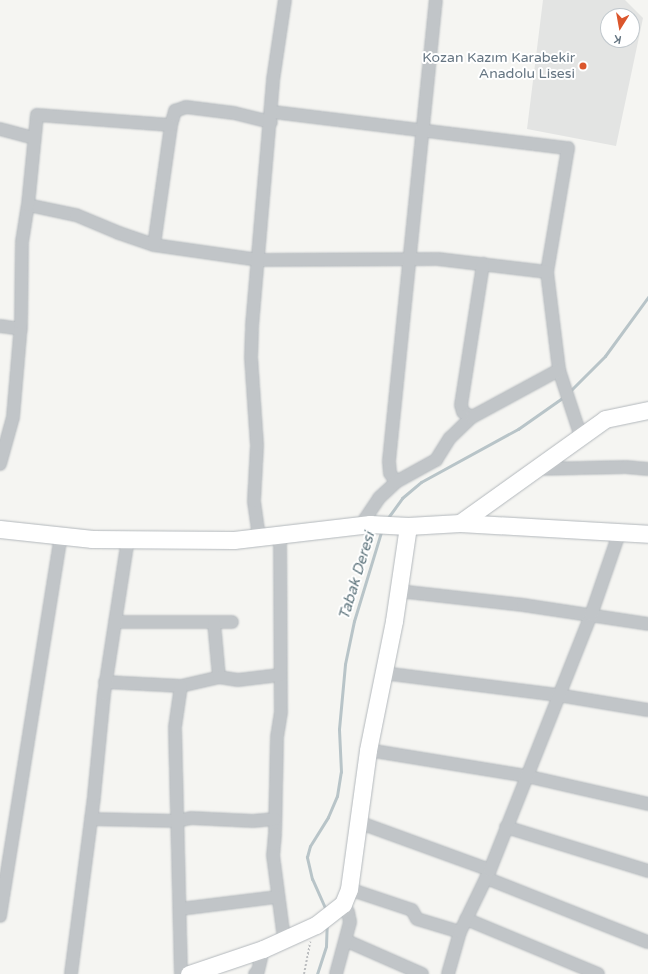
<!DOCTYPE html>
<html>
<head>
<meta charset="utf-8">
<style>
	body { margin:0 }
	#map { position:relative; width:648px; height:974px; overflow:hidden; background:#f5f5f2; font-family:"Varela Round",sans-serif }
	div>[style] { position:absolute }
	.built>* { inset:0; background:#e3e4e3 }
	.stream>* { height:3px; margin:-1.5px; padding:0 1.5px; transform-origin:1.5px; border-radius:1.5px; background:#b8c4c8 }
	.path>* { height:2px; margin-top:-1px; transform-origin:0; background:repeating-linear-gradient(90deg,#bbbdbf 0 2px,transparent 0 4px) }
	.roads { filter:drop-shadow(0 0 1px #b3b8bc) drop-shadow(0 0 1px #b3b8bc) }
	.street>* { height:12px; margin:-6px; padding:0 6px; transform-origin:6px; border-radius:6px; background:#c1c5c8 }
	.secondary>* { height:17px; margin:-8.5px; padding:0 8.5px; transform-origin:8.5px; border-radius:8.5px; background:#fff }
	.dots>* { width:11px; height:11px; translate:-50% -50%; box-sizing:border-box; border:2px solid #fff; border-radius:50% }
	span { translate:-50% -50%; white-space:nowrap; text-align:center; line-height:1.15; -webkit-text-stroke:4px #fff; paint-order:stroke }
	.poi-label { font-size:14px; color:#657582 }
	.right { translate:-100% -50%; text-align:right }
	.water-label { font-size:15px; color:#61777f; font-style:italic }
	.north { position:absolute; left:600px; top:8px; width:40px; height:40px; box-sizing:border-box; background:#fff; border:1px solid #c1c8cd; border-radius:50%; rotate:191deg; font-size:11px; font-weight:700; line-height:16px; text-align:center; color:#657582 }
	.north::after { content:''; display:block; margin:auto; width:14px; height:18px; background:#db562c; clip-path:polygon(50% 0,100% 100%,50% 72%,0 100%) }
</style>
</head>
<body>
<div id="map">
	<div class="built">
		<i style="clip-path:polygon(evenodd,543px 0,625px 0,643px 18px,616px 146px,527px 129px,543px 0,608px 16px,632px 16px,632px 40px,608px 40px,608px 16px)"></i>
	</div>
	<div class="stream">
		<i style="left:569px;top:392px;width:51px;rotate:-45deg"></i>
		<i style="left:605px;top:356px;width:73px;rotate:-53.9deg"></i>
		<i style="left:387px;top:519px;width:26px;rotate:-54deg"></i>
		<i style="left:402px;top:498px;width:25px;rotate:-40deg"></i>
		<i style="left:421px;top:482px;width:111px;rotate:-28.7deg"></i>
		<i style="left:518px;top:429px;width:57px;rotate:-35.1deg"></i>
		<i style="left:326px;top:910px;width:34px;rotate:-114deg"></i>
		<i style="left:312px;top:879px;width:23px;rotate:-103deg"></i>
		<i style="left:307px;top:857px;width:11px;rotate:-75deg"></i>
		<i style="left:310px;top:846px;width:34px;rotate:-58deg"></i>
		<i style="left:328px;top:817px;width:23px;rotate:-67deg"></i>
		<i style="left:337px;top:796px;width:24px;rotate:-81deg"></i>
		<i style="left:341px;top:772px;width:43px;rotate:-92.7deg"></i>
		<i style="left:339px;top:729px;width:65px;rotate:-84.7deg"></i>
		<i style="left:345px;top:664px;width:44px;rotate:-78.2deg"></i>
		<i style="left:354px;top:621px;width:96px;rotate:-73.1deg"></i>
		<i style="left:317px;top:974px;width:29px;rotate:-72deg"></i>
		<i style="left:326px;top:946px;width:23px;rotate:-88deg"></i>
	</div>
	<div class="path">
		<i style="left:304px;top:974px;width:33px;rotate:-79deg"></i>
	</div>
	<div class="roads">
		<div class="street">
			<i style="left:273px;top:112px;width:297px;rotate:7deg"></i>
			<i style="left:568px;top:148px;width:126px;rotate:99.6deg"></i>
			<i style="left:547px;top:272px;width:99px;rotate:83deg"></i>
			<i style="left:559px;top:370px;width:71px;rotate:71.8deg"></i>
			<i style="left:0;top:129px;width:35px;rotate:15deg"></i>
			<i style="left:28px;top:205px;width:49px;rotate:11.8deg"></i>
			<i style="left:76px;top:215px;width:47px;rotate:22.7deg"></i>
			<i style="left:119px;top:233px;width:37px;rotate:19deg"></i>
			<i style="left:154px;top:245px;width:106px;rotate:8.1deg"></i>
			<i style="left:259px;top:260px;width:179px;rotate:-0.3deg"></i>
			<i style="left:438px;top:259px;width:110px;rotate:6.8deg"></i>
			<i style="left:154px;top:245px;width:121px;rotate:-81.9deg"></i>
			<i style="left:171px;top:125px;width:15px;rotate:-74deg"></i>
			<i style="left:175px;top:111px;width:12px;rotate:-20deg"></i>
			<i style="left:186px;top:107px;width:48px;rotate:7.1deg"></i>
			<i style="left:234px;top:113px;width:38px;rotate:14deg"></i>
			<i style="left:0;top:326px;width:21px;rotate:8deg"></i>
			<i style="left:472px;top:417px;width:10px;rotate:-151deg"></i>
			<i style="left:463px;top:412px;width:7px;rotate:-106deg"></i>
			<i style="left:461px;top:405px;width:143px;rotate:-81.1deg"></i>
			<i style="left:0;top:464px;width:49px;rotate:-74.5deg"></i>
			<i style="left:13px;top:417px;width:94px;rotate:-85.1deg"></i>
			<i style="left:21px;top:323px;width:81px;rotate:-89.3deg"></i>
			<i style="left:22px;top:242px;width:37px;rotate:-81deg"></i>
			<i style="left:28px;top:205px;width:90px;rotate:-84.3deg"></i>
			<i style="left:37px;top:115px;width:134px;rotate:4.3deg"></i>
			<i style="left:536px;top:469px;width:90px;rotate:-1.3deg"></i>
			<i style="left:626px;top:467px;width:22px;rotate:5deg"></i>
			<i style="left:396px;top:482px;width:11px;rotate:-124deg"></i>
			<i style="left:390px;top:473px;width:12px;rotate:-95deg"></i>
			<i style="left:389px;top:461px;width:463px;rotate:-84.2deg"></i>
			<i style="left:361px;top:525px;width:32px;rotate:-56deg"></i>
			<i style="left:379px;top:498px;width:23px;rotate:-43deg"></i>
			<i style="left:396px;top:482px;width:46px;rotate:-28.8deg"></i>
			<i style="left:436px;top:460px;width:26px;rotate:-58deg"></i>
			<i style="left:450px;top:438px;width:30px;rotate:-44deg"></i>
			<i style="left:472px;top:417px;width:99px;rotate:-28.4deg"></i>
			<i style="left:280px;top:535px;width:177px;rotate:89.7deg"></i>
			<i style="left:281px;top:712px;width:26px;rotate:99deg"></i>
			<i style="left:277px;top:738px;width:96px;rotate:91.2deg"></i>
			<i style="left:275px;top:834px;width:21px;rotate:95deg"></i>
			<i style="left:273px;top:855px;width:85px;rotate:82.5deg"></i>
			<i style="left:259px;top:537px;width:36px;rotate:-98deg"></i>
			<i style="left:254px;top:501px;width:56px;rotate:-86.9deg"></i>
			<i style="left:257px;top:445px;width:87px;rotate:-93.9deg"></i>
			<i style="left:251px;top:358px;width:32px;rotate:-88deg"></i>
			<i style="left:252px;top:326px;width:247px;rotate:-85.1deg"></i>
			<i style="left:273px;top:80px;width:81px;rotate:-81.5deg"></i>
			<i style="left:398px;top:591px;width:126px;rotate:6.4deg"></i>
			<i style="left:523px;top:605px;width:126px;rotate:8.6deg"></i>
			<i style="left:115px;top:622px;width:117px"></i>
			<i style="left:214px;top:622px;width:55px;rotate:84.8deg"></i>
			<i style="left:383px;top:673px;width:176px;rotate:7.2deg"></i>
			<i style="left:558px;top:695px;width:91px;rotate:9.5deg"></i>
			<i style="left:105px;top:682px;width:76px;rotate:3deg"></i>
			<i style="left:181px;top:686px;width:39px;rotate:-13deg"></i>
			<i style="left:219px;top:677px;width:19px;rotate:9deg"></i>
			<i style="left:238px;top:680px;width:42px;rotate:-6.8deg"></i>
			<i style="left:368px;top:750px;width:160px;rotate:9.3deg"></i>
			<i style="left:526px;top:776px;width:125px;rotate:12.9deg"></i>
			<i style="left:91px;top:819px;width:86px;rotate:1.3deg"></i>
			<i style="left:177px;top:821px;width:14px;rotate:-12deg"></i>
			<i style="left:191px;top:818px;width:62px;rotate:2.8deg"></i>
			<i style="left:253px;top:821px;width:22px;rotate:-5deg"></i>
			<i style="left:358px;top:822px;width:140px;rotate:20deg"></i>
			<i style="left:506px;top:827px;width:149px;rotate:17.2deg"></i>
			<i style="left:486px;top:878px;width:174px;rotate:21.6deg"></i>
			<i style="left:349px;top:889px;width:66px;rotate:18.4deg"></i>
			<i style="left:412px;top:910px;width:10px;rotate:61deg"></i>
			<i style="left:417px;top:919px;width:45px;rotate:16.8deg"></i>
			<i style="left:180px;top:909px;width:98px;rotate:-7.1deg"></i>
			<i style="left:0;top:916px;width:385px;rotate:-80.9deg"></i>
			<i style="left:466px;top:919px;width:143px;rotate:22.6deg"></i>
			<i style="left:347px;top:941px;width:82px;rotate:23.7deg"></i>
			<i style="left:71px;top:974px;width:179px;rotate:-82.6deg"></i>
			<i style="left:94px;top:796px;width:102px;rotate:-84.4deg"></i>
			<i style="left:104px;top:694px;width:157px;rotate:-81.2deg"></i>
			<i style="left:181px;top:974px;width:247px;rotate:-91.4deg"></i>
			<i style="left:175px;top:727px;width:41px;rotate:-81.7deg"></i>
			<i style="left:255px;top:974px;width:4px;rotate:-45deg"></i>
			<i style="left:258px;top:971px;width:23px;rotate:-77deg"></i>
			<i style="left:336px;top:974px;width:54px;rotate:-74.9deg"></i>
			<i style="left:350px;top:922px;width:10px;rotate:-101deg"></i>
			<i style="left:348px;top:912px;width:9px;rotate:-122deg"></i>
			<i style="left:448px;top:974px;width:44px;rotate:-74.1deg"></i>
			<i style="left:460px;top:932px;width:69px;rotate:-64.2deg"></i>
			<i style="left:490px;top:870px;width:274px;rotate:-68.4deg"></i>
			<i style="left:591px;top:615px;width:89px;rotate:-71deg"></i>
		</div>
		<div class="secondary">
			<i style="left:460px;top:523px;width:178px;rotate:-35.6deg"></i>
			<i style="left:605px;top:419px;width:44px;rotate:-11.8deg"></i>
			<i style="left:0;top:529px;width:93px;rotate:6.2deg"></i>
			<i style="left:92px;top:539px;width:142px;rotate:0.4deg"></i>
			<i style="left:234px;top:540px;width:137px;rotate:-6.7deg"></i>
			<i style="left:370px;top:524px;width:38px;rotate:3deg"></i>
			<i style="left:408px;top:526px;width:52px;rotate:-3.3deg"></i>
			<i style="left:460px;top:523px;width:188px;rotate:3.3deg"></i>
			<i style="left:189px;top:974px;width:78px;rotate:-18.7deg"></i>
			<i style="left:263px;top:949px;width:58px;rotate:-24.4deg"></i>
			<i style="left:316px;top:925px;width:34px;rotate:-38deg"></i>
			<i style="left:343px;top:904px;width:16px;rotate:-68deg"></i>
			<i style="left:349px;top:889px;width:140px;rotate:-82.2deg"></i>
			<i style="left:368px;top:750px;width:132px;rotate:-78.6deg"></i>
			<i style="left:394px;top:621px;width:96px;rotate:-81.6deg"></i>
		</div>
	</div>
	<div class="dots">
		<i style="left:583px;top:66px;background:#db562c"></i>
	</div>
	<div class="poi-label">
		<span class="right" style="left:575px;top:66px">Kozan Kazım Karabekir<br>Anadolu Lisesi</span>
	</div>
	<div class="water-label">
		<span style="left:357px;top:576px;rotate:-73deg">Tabak Deresi</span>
	</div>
	<div class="north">K</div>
</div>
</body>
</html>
